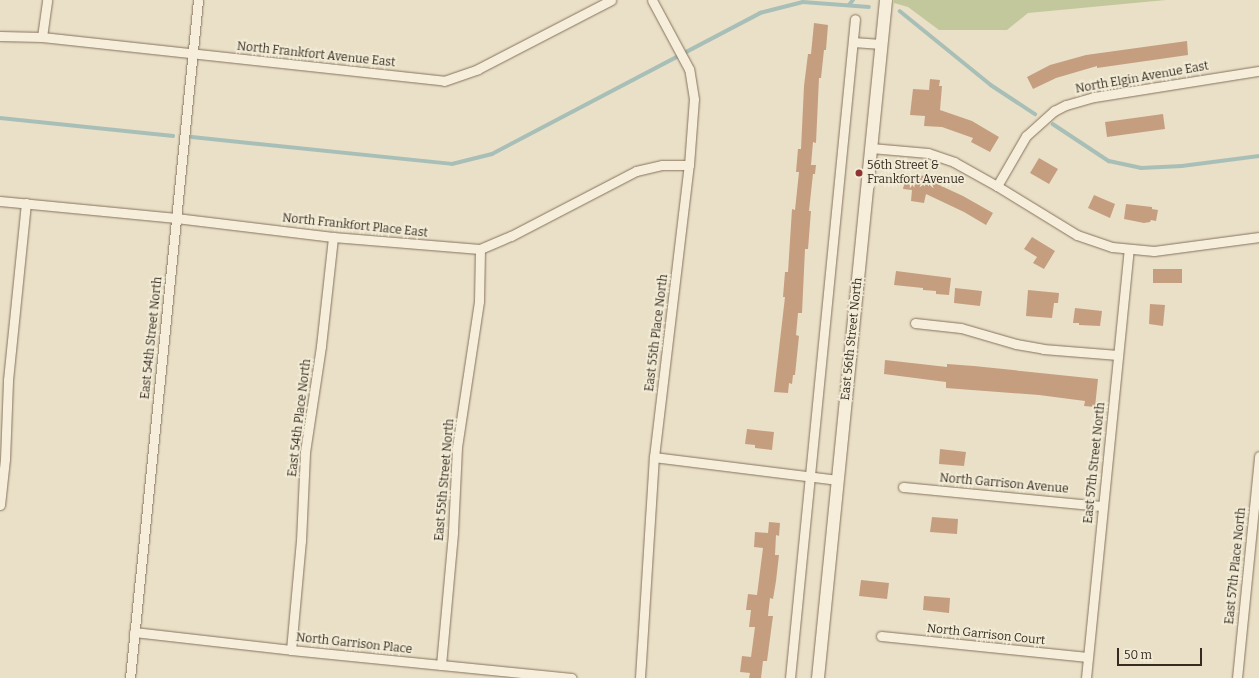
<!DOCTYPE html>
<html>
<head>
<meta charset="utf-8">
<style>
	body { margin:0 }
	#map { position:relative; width:1259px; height:678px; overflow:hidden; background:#eae0c7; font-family:Bitter,serif }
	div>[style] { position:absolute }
	.green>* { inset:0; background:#c2c89c }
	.stream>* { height:3.5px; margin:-1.75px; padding:0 1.75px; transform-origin:1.75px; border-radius:1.75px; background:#a8bfb8 }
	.building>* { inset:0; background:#c59e80 }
	.roads { filter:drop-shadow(0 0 1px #84735e) drop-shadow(0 0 1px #84735e) }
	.minor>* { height:9px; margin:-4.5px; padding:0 4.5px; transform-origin:4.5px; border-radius:4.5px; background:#f6eeda }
	.tertiary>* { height:12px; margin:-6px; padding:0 6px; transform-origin:6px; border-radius:6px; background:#f6eeda }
	.dots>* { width:11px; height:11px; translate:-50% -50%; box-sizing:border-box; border:2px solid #f2ebd6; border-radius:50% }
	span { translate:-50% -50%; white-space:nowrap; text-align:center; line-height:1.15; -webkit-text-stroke:3.5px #f2ebd6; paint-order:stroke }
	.street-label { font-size:12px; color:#362b20 }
	.poi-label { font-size:12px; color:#362b20 }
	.left { translate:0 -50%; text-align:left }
	.scale { position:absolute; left:1117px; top:648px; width:85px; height:18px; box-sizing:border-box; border:2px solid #362b20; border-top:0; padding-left:5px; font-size:12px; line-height:14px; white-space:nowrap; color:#362b20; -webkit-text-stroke:3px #f2ebd6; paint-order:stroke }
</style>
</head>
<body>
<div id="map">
	<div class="green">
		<i style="clip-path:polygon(894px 0,1166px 0,1028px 13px,1007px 30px,939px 30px,908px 7px,894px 3px)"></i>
	</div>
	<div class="stream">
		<i style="left:849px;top:5px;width:6px;rotate:-51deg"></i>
		<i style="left:900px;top:11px;width:117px;rotate:39.1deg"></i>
		<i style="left:991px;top:85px;width:53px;rotate:33.4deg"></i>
		<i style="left:0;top:118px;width:174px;rotate:5.9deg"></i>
		<i style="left:1053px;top:124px;width:67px;rotate:33.5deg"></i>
		<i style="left:1109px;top:161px;width:33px;rotate:12deg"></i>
		<i style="left:1141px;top:168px;width:41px;rotate:-2.8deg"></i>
		<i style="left:1182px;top:166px;width:78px;rotate:-7.4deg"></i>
		<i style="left:192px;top:137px;width:261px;rotate:5.9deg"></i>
		<i style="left:452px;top:164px;width:41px;rotate:-14deg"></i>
		<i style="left:492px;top:154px;width:303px;rotate:-27.7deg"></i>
		<i style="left:760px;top:13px;width:44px;rotate:-14.3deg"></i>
		<i style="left:803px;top:2px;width:66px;rotate:4.3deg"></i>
	</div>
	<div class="building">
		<i style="clip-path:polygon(814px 23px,828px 25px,826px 50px,824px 50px,821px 78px,819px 78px,816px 143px,813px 142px,811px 165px,816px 165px,815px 174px,813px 174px,809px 211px,811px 211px,808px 249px,805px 249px,802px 313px,798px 313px,796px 335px,799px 336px,795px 375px,793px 375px,792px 384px,789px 383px,788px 393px,774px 392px,785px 297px,783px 297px,785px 272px,788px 272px,792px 209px,795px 210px,799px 172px,796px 172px,798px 149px,801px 149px,804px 86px,808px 54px,811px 54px)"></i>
		<i style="clip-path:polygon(1187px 41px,1188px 55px,1097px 68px,1097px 66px,1056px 78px,1033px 89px,1027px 77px,1050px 65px,1086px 55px)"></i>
		<i style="clip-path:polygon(930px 79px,940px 80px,939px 86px,942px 86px,940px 110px,972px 121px,999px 137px,990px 152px,971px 142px,973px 138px,942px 127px,924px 126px,925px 116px,910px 115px,913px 89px,929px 90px)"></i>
		<i style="clip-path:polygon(1163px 114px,1165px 129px,1107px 137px,1105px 122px)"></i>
		<i style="clip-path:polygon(1039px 158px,1058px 169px,1049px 184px,1030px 173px)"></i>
		<i style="clip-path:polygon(914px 175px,926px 176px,926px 179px,963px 196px,993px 213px,986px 225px,964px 212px,926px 194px,924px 203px,911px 201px,912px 190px,903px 189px,905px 177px,914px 178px)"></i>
		<i style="clip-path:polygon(1094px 195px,1115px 204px,1110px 218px,1088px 208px)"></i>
		<i style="clip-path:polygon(1126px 204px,1152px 207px,1152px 209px,1158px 210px,1156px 221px,1151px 220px,1150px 222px,1144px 223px,1124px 219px)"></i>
		<i style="clip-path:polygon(1032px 237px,1055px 251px,1044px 269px,1033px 263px,1037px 257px,1024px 249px)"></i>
		<i style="clip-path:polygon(1153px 269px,1182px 269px,1182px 283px,1153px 283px)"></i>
		<i style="clip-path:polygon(896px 271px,951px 278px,949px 295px,936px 294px,936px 291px,923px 290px,923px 288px,894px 285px)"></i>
		<i style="clip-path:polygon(955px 288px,982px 291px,980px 306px,954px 303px)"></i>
		<i style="clip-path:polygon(1028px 290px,1059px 293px,1058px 303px,1054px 303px,1052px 318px,1026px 316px)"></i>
		<i style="clip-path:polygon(1150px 304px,1165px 305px,1163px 326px,1149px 324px)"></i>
		<i style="clip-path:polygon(1075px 308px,1102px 311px,1100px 326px,1079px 325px,1079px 323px,1073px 323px)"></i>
		<i style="clip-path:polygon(885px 360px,947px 367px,947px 364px,974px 366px,1098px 379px,1095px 407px,1084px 406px,1085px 401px,1039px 395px,946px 388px,946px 382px,884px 374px)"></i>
		<i style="clip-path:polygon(747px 429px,774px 432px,772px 450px,755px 448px,755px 445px,745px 444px)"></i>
		<i style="clip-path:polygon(940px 449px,966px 452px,964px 466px,939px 464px)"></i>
		<i style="clip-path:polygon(932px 517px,958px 519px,957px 534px,930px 532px)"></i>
		<i style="clip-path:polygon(769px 522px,780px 523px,779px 536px,776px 535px,775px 555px,779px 555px,776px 581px,773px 599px,770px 598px,768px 616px,773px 616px,767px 661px,763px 661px,761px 678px,749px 678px,750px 673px,740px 672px,742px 656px,751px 657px,755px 627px,749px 627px,751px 610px,746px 610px,748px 594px,757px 595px,763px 548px,754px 547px,755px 532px,768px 533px)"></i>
		<i style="clip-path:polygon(861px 580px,889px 583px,887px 599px,859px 596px)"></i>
		<i style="clip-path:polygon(924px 596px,950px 598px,949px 613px,923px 610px)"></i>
	</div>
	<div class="roads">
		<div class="minor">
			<i style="left:0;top:36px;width:42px;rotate:1.4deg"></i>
			<i style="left:42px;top:37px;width:404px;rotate:6.2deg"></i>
			<i style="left:444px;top:81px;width:36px;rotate:-19deg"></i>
			<i style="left:478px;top:69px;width:150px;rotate:-27.4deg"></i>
			<i style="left:42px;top:37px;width:37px;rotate:-82deg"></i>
			<i style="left:853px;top:42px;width:28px;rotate:4deg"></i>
			<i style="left:871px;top:148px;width:57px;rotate:5deg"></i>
			<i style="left:928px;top:153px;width:28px;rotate:19deg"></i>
			<i style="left:954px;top:162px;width:49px;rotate:29.2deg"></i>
			<i style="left:997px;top:186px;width:94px;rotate:31.5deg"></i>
			<i style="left:1077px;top:235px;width:37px;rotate:19deg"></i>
			<i style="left:1112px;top:247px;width:42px;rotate:5.4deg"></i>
			<i style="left:1154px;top:251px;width:106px;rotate:-7.6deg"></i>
			<i style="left:997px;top:186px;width:58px;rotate:-59.9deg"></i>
			<i style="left:1026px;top:136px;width:38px;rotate:-42deg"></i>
			<i style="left:1054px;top:111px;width:13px;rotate:-27deg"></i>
			<i style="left:1066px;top:105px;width:29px;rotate:-16deg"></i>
			<i style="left:1094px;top:97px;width:167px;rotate:-9deg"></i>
			<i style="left:0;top:201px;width:177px;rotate:5.5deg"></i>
			<i style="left:176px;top:218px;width:158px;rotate:6.9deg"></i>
			<i style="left:333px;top:237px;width:147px;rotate:4.7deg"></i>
			<i style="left:480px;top:249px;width:34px;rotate:-23deg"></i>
			<i style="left:511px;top:236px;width:141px;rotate:-27.5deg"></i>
			<i style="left:636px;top:171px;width:27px;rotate:-13deg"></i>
			<i style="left:662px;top:165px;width:27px"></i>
			<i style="left:915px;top:323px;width:46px;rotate:6.2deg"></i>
			<i style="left:961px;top:328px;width:57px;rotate:16.2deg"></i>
			<i style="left:1016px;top:344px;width:27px;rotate:10deg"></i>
			<i style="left:1043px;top:349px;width:75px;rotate:4.6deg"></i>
			<i style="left:654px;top:457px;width:185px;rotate:7.1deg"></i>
			<i style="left:903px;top:487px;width:200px;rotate:5.5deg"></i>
			<i style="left:0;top:505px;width:46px;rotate:-83.8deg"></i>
			<i style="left:5px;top:459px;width:79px;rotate:-87.8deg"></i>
			<i style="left:8px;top:380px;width:178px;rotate:-84.2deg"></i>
			<i style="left:134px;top:632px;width:158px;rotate:6.5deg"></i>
			<i style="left:291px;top:650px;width:282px;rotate:5.7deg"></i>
			<i style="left:881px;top:636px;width:208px;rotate:5.8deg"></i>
			<i style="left:291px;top:650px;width:109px;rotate:-84.8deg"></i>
			<i style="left:301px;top:541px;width:89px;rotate:-87.4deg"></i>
			<i style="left:305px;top:452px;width:107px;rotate:-81.4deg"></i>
			<i style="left:321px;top:346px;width:110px;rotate:-83.7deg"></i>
			<i style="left:441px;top:665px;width:134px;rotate:-84.8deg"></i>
			<i style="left:453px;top:532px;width:85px;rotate:-87.3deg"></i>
			<i style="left:457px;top:447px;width:148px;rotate:-81.4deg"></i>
			<i style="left:479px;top:301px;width:52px;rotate:-88.9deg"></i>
			<i style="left:130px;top:678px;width:681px;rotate:-84.27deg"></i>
			<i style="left:640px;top:678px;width:221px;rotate:-86.4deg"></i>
			<i style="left:654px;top:457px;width:294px;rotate:-83.2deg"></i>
			<i style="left:689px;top:165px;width:66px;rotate:-85.7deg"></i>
			<i style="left:694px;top:99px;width:30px;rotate:-99deg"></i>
			<i style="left:689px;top:69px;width:78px;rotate:-118.2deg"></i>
			<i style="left:790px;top:678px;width:662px;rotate:-84.37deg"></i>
			<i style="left:1086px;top:678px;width:430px;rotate:-84.3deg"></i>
			<i style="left:1237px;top:678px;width:223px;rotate:-84.3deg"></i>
		</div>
		<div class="tertiary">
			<i style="left:818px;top:678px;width:681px;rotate:-84.27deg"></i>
		</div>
	</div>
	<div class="dots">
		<i style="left:859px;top:173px;background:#8e3433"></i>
	</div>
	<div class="street-label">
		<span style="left:316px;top:55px;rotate:6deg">North Frankfort Avenue East</span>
		<span style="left:1142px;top:78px;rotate:-10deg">North Elgin Avenue East</span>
		<span style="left:355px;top:226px;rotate:6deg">North Frankfort Place East</span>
		<span style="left:657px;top:333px;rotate:-83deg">East 55th Place North</span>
		<span style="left:152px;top:338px;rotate:-84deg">East 54th Street North</span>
		<span style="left:852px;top:339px;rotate:-84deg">East 56th Street North</span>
		<span style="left:300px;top:418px;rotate:-83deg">East 54th Place North</span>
		<span style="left:1095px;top:463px;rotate:-84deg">East 57th Street North</span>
		<span style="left:445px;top:480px;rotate:-85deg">East 55th Street North</span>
		<span style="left:1004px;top:484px;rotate:5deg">North Garrison Avenue</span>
		<span style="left:1236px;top:566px;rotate:-84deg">East 57th Place North</span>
		<span style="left:986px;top:635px;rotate:6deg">North Garrison Court</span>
		<span style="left:354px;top:644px;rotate:6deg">North Garrison Place</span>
	</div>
	<div class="poi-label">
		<span class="left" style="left:867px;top:173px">56th Street &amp;<br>Frankfort Avenue</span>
	</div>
	<div class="scale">50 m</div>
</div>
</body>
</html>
